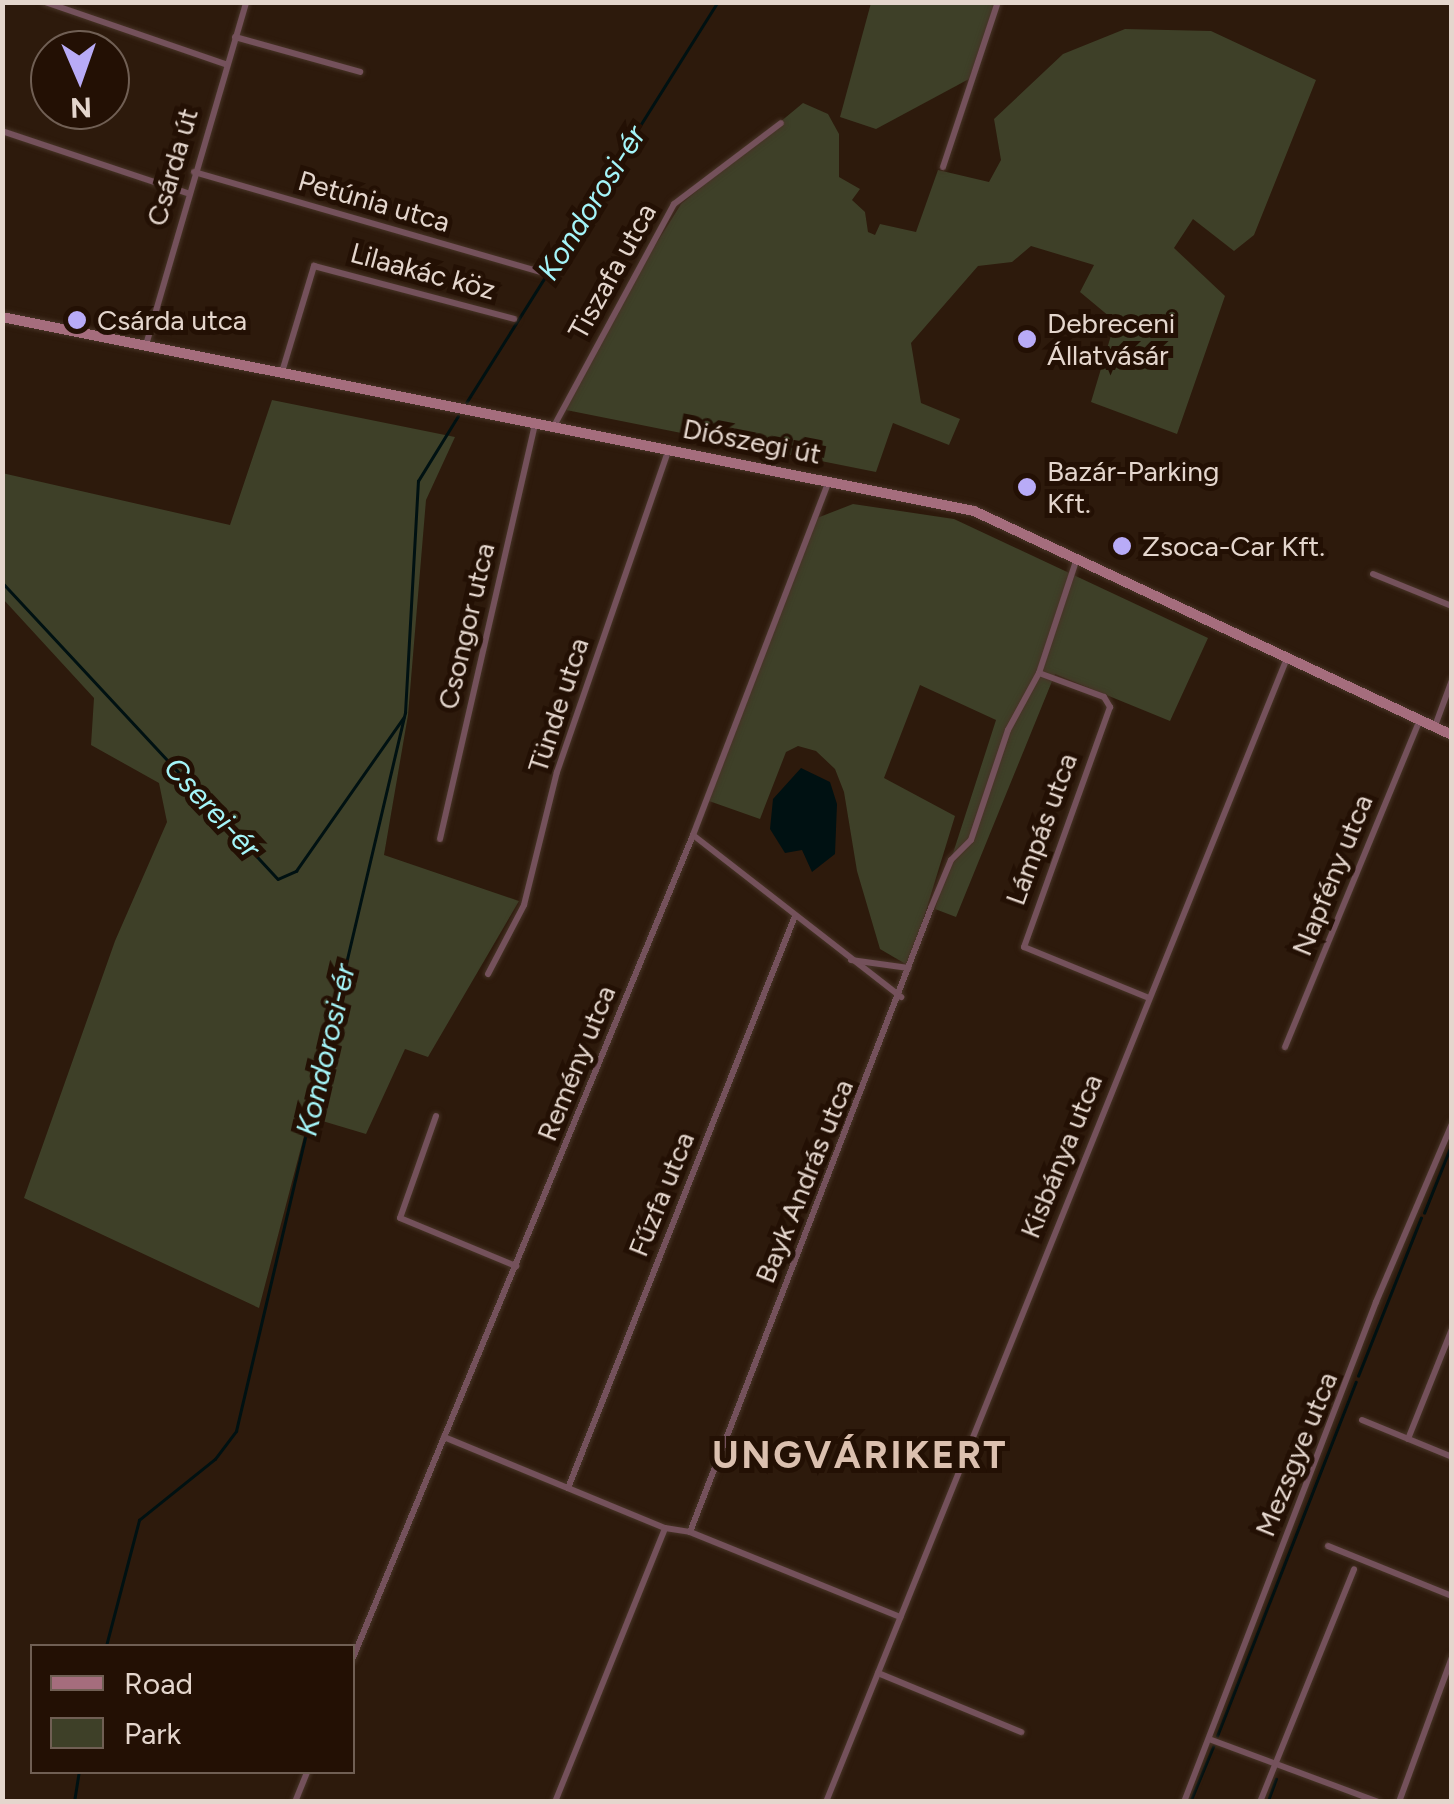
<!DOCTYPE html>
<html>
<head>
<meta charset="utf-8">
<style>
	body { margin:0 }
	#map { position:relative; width:1454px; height:1804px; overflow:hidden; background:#2d1a0c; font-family:Figtree,sans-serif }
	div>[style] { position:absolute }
	.green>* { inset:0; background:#3e4028 }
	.water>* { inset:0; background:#001112 }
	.stream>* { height:2.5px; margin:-1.25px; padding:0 1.25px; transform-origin:1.25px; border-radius:1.25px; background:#001112 }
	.roads { filter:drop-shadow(0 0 2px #473427) drop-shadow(0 0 2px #473427) }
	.minor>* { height:6px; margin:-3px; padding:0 3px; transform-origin:3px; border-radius:3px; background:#74515b }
	.secondary>* { height:10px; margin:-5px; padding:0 5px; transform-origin:5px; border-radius:5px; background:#a56d7d }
	.dots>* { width:28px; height:28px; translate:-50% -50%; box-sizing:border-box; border:5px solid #231004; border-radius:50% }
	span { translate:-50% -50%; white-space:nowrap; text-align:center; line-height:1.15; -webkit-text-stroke:10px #231004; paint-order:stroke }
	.street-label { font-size:28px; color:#e4d6cd }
	.poi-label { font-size:28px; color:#e4d6cd }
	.left { translate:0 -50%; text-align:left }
	.water-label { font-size:30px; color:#a4f5f9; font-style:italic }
	.district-label { font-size:38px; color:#dbc0af; font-weight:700; letter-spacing:2.5px }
	.frame { position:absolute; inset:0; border:5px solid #e4d6cd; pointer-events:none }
	.legend { position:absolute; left:30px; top:1644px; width:325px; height:130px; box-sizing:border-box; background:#231004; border:2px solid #705f54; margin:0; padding:12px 18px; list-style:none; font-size:30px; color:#e4d6cd }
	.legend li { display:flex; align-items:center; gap:20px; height:50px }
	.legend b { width:50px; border:2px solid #705f54 }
	.north { position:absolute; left:30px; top:30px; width:100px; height:100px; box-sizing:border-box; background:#231004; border:2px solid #705f54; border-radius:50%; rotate:178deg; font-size:28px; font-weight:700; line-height:40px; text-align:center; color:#e4d6cd }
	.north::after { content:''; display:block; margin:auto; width:35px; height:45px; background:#b8abf7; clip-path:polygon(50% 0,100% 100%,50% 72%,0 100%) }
</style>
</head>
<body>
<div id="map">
	<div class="green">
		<i style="clip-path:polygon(871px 3px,996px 3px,969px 79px,876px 129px,840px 117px)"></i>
		<i style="clip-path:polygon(1125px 29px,1211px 31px,1316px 80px,1254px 235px,1234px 251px,1193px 219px,1174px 248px,1225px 296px,1177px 434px,1091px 402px,1112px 332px,1110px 317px,1080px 292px,1094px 265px,1031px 246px,1012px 262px,978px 266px,911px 343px,921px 403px,960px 419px,949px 445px,893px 423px,876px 472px,566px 410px,631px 284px,681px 204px,803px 103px,828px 114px,839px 134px,839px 177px,860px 189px,852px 200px,865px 212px,868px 232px,875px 235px,880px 224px,916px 232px,938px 170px,989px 182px,1001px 160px,994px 119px,1063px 54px)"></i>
		<i style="clip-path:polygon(272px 400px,455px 437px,426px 500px,408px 715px,384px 855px,519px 901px,428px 1057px,405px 1049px,366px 1134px,309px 1117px,259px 1308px,24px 1198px,115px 941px,167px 822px,159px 783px,91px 745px,94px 698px,3px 599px,2px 473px,230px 525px)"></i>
		<i style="clip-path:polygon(853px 504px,954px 519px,1208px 638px,1170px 721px,1055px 674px,956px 917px,935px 909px,996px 720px,920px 685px,884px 778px,955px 816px,909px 966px,880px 949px,857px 871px,844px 792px,835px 769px,816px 751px,798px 746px,786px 752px,760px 819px,709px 801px,817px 518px)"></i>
	</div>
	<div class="water">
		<i style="clip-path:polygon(801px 768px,830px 782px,837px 804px,835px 854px,812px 872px,802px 850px,785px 853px,770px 829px,773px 799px)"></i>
	</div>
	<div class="stream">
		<i style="left:466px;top:403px;width:474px;rotate:-57.9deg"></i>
		<i style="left:2px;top:582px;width:405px;rotate:47.1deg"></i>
		<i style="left:278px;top:879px;width:20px;rotate:-24deg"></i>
		<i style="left:296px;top:871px;width:187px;rotate:-55deg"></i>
		<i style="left:1424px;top:1213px;width:75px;rotate:-68.2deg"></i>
		<i style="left:1358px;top:1376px;width:170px;rotate:-68.3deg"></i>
		<i style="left:106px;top:1646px;width:130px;rotate:-75.3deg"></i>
		<i style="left:139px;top:1520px;width:97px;rotate:-38.8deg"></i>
		<i style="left:215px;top:1459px;width:35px;rotate:-53deg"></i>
		<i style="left:236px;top:1431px;width:738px;rotate:-76.76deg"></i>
		<i style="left:405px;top:713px;width:232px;rotate:-86.8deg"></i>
		<i style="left:418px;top:481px;width:76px;rotate:-58.4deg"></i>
		<i style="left:1217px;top:1736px;width:380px;rotate:-68.6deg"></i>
		<i style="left:1269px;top:1798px;width:20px;rotate:-70deg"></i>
		<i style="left:74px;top:1802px;width:30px;rotate:-81deg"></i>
		<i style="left:1190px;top:1802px;width:60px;rotate:-67.3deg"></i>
	</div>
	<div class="roads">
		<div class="minor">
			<i style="left:45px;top:2px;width:190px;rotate:19deg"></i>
			<i style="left:235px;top:37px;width:130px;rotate:15.6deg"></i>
			<i style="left:2px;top:131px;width:195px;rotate:18.5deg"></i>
			<i style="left:943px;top:167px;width:174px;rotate:-71.6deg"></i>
			<i style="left:194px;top:172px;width:361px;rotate:16.1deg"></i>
			<i style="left:146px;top:345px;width:357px;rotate:-73.7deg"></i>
			<i style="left:282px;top:372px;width:111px;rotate:-73.2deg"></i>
			<i style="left:314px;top:266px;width:207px;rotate:14.8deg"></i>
			<i style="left:554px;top:426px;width:252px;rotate:-61.6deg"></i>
			<i style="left:674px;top:204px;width:134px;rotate:-37.1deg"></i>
			<i style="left:1373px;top:574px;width:85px;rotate:22.1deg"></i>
			<i style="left:1039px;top:673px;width:69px;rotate:20.3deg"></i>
			<i style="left:1104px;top:697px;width:12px;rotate:59deg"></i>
			<i style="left:1110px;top:707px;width:255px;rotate:109.7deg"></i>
			<i style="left:1024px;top:947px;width:135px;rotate:22.2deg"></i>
			<i style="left:1435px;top:726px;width:49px;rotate:-69.7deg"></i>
			<i style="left:693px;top:835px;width:264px;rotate:37.9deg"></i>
			<i style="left:440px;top:839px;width:427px;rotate:-77.1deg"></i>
			<i style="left:851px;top:960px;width:58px;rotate:8deg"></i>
			<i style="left:488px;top:974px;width:78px;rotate:-62.4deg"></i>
			<i style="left:524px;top:905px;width:137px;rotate:-76.1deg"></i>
			<i style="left:557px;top:772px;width:342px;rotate:-70.9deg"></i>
			<i style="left:1285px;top:1047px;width:354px;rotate:-67.6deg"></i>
			<i style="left:436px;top:1116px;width:108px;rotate:109.4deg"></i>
			<i style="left:400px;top:1218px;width:126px;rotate:22.5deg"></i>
			<i style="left:1362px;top:1420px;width:97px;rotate:22.3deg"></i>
			<i style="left:444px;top:1437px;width:239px;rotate:22.4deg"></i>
			<i style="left:1408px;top:1439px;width:118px;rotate:-68.2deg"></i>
			<i style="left:568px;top:1488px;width:615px;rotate:-68.35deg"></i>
			<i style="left:690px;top:1532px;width:227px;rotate:22deg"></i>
			<i style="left:1328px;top:1546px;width:134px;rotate:22deg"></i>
			<i style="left:352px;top:1660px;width:893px;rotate:-67.54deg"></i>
			<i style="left:693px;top:835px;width:380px;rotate:-69deg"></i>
			<i style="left:878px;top:1673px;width:155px;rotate:22.4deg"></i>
			<i style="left:1209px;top:1739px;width:180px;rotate:20.4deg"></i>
			<i style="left:295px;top:1802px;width:32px;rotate:-68deg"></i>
			<i style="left:555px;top:1802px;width:295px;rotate:-68.1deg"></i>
			<i style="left:665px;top:1528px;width:25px;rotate:9deg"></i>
			<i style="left:690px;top:1532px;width:669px;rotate:-68.88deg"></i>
			<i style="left:931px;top:908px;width:52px;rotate:-67.4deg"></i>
			<i style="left:951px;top:860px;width:28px;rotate:-45deg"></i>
			<i style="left:971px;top:840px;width:116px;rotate:-71.4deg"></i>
			<i style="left:1008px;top:730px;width:65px;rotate:-61.5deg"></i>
			<i style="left:1039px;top:673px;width:121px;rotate:-71.7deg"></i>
			<i style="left:826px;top:1802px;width:1233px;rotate:-68.05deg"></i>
			<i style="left:1184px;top:1802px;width:536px;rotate:-68.99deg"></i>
			<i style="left:1376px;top:1302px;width:194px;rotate:-66.9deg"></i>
			<i style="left:1260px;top:1802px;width:251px;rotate:-68deg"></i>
			<i style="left:1399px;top:1802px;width:154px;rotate:-69.9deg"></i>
		</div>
		<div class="secondary">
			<i style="left:2px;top:317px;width:991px;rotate:11.29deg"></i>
			<i style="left:974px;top:511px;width:528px;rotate:25.11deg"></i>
		</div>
	</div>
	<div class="dots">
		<i style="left:77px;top:320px;background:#b8abf7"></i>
		<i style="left:1027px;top:339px;background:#b8abf7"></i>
		<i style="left:1027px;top:487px;background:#b8abf7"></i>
		<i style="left:1122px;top:546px;background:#b8abf7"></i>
	</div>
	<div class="street-label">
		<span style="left:172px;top:167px;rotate:-74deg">Csárda út</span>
		<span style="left:374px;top:201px;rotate:16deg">Petúnia utca</span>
		<span style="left:423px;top:271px;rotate:15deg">Lilaakác köz</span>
		<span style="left:612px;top:271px;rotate:-61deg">Tiszafa utca</span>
		<span style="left:752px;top:441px;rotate:11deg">Diószegi út</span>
		<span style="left:466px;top:626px;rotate:-77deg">Csongor utca</span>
		<span style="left:558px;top:705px;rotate:-72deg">Tünde utca</span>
		<span style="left:1041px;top:829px;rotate:-70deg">Lámpás utca</span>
		<span style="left:1332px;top:875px;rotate:-68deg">Napfény utca</span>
		<span style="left:576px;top:1063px;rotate:-68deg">Remény utca</span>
		<span style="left:1061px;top:1156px;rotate:-68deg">Kisbánya utca</span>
		<span style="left:804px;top:1181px;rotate:-68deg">Bayk András utca</span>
		<span style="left:661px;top:1194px;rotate:-68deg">Fűzfa utca</span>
		<span style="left:1296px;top:1454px;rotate:-68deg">Mezsgye utca</span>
	</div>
	<div class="poi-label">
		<span class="left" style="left:97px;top:320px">Csárda utca</span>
		<span class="left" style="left:1047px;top:339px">Debreceni<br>Állatvásár</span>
		<span class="left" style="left:1047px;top:487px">Bazár-Parking<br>Kft.</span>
		<span class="left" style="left:1142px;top:546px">Zsoca-Car Kft.</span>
	</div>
	<div class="water-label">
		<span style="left:592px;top:203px;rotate:-58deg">Kondorosi-ér</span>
		<span style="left:212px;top:808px;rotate:47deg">Cserei-ér</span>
		<span style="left:326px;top:1050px;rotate:-77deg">Kondorosi-ér</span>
	</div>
	<div class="district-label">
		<span style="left:860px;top:1456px">UNGVÁRIKERT</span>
	</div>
	<div class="frame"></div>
	<ul class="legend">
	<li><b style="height:12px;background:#a56d7d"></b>Road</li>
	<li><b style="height:28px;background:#3e4028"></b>Park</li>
	</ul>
	<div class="north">N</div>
</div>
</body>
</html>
